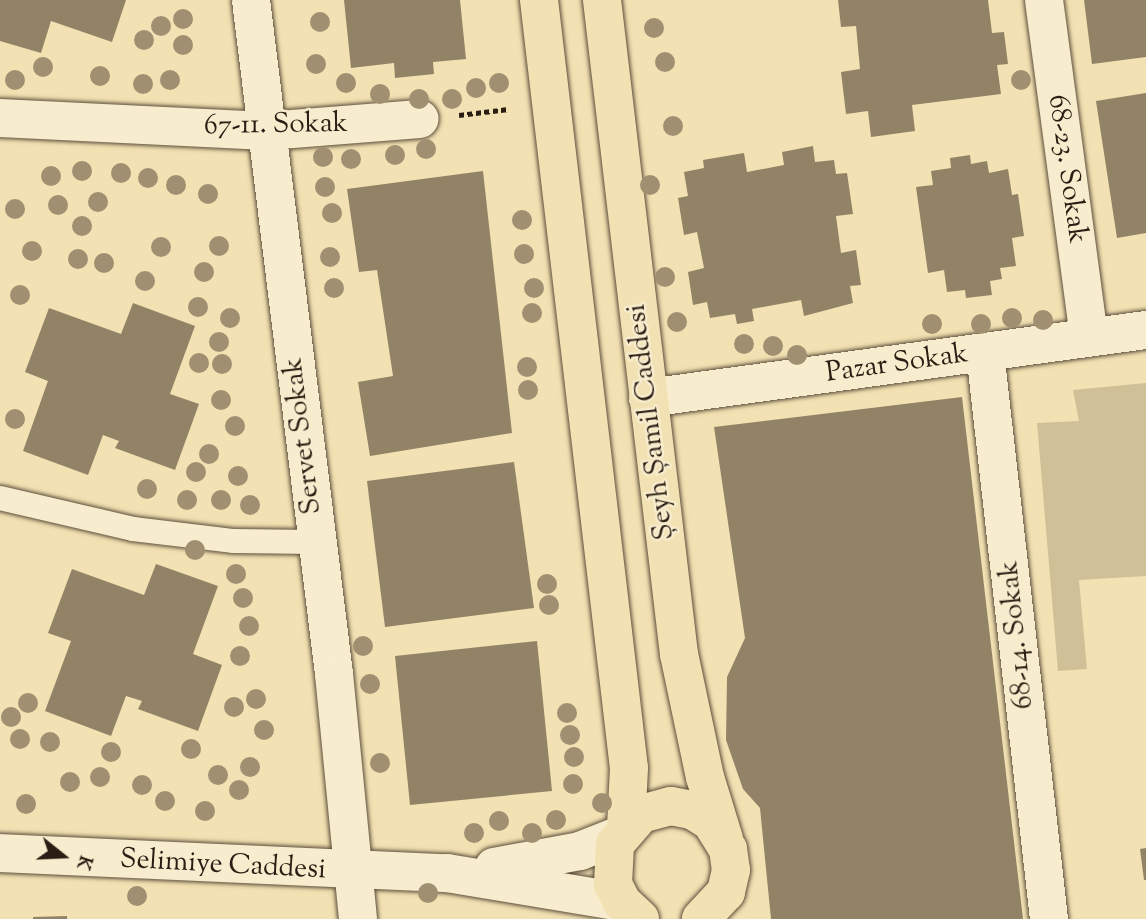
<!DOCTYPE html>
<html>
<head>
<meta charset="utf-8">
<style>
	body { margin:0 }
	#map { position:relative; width:1146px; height:919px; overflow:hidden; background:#f2e1b2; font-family:"Sorts Mill Goudy",serif }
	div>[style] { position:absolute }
	.green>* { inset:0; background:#d0c097 }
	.building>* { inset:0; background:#928366 }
	.path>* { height:4.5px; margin-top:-2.25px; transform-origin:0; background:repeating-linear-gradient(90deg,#2a1d13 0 5px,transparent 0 8.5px) }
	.roads { filter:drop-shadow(0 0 2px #5c4e3b) drop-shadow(0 0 2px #5c4e3b) }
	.lane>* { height:24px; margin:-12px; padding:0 12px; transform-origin:12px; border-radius:12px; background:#f7eccd }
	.street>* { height:38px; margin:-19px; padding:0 19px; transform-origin:19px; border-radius:19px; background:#f7eccd }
	.primary>* { height:38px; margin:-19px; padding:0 19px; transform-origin:19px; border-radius:19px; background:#f2e1b2 }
	.trees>* { width:20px; height:20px; margin:-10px; border-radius:50%; background:#a09071 }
	span { translate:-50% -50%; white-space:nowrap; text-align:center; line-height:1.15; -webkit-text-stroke:5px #f7eccd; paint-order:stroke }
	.street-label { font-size:28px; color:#2a1d13 }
	.north { position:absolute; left:28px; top:821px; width:70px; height:70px; -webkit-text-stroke:5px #f7eccd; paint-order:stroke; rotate:108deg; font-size:19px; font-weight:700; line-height:28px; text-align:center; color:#2a1d13 }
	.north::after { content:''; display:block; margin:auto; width:24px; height:32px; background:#2a1d13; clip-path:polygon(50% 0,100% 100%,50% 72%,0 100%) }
</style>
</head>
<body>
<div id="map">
	<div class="green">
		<i style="clip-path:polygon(1146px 383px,1146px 576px,1079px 580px,1087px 669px,1058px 671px,1037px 423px,1079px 421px,1073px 390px)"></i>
	</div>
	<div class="building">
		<i style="clip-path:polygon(0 0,126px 0,112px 42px,51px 21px,41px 53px,0 41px)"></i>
		<i style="clip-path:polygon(344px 0,460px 0,466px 59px,433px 62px,434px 74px,395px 78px,394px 63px,351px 68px)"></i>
		<i style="clip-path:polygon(838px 0,988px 0,992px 33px,1004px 32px,1008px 64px,997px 65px,1001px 94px,912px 105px,915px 131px,871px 137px,868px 111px,846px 114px,841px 72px,860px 69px,856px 26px,841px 27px)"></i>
		<i style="clip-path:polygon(1084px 0,1146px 0,1146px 57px,1092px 64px)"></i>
		<i style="clip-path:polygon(1146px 93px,1146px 233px,1117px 238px,1096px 101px)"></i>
		<i style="clip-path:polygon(813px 146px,815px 162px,834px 160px,836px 174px,847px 173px,853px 214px,836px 216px,841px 253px,856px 250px,861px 285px,850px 286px,853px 303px,804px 316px,801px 300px,752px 309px,754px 321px,737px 324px,735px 314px,710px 318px,707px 302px,693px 305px,688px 272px,704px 268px,697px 232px,684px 235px,678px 198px,688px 196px,684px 172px,704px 168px,703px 160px,744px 153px,747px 172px,784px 165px,782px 152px)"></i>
		<i style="clip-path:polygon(970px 155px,971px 164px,987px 161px,989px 173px,1008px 169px,1012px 195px,1018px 194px,1024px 236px,1012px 238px,1016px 266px,1000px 268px,1002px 279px,990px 281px,992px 295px,966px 298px,965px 290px,947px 292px,944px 270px,928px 273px,916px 187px,933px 185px,931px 171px,951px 168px,950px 158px)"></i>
		<i style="clip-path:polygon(483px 171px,512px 433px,370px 456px,358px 382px,393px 376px,377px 270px,359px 272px,347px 189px)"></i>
		<i style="clip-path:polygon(133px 303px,195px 326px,170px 394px,199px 404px,175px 470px,115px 448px,119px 441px,103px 435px,88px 475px,23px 451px,48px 381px,25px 372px,49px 308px,121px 334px)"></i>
		<i style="clip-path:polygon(962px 397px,1023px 919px,771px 919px,760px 808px,743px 789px,726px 740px,727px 677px,745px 638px,714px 427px)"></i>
		<i style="clip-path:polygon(514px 462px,534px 608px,385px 627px,367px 481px)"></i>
		<i style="clip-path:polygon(156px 564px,218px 586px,193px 654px,222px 665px,198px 731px,138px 709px,142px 701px,126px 696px,111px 736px,45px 711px,71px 641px,48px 633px,72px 569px,144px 595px)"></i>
		<i style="clip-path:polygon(537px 641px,552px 791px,410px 805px,395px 656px)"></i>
		<i style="clip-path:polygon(1146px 848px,1146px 880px,1144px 880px,1140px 849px)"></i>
		<i style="clip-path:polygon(67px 916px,67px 919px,33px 919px,33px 917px)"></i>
	</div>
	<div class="path">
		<i style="left:459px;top:115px;width:50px;rotate:-6.8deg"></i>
	</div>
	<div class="roads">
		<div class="lane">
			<i style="left:0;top:498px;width:137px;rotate:13.1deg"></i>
			<i style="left:133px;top:529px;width:102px;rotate:6.8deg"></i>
			<i style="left:234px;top:541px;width:82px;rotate:0.7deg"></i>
		</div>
		<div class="street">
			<i style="left:251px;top:0;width:679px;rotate:82.98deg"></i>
			<i style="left:334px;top:674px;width:246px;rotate:84.4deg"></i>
			<i style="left:1044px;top:0;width:340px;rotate:82.4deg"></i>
			<i style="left:0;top:118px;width:267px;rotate:2.8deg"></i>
			<i style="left:267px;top:131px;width:153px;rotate:-4.5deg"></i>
			<i style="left:985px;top:352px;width:571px;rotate:83.56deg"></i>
			<i style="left:648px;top:398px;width:503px;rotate:-7.78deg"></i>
			<i style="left:0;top:853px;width:447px;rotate:2.6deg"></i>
			<i style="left:447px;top:873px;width:177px;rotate:9.4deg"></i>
			<i style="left:494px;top:867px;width:87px;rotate:-10.5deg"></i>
			<i style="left:580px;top:851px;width:43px;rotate:-21.8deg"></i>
		</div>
		<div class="primary">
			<i style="left:539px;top:0;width:773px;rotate:83.32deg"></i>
			<i style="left:629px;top:768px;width:59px;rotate:92.9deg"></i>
			<i style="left:602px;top:0;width:659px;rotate:83.29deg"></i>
			<i style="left:679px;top:654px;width:126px;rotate:78.1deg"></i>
			<i style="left:705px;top:777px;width:65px;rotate:73deg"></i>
			<i style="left:640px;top:919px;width:25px;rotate:-137deg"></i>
			<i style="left:622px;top:902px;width:20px;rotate:-117deg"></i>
			<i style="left:613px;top:884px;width:40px;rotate:-87.1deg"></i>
			<i style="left:615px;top:844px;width:40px;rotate:-49deg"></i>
			<i style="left:641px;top:814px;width:31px;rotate:-15deg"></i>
			<i style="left:671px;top:806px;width:21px;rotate:11deg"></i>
			<i style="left:692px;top:810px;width:22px;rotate:32deg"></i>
			<i style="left:711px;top:822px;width:32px;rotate:58deg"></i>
			<i style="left:728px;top:849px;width:21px;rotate:82deg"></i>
			<i style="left:731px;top:870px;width:23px;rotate:103deg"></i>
			<i style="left:726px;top:892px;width:37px;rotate:133deg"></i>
		</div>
	</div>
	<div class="trees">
		<i style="left:183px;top:19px"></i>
		<i style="left:320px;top:22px"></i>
		<i style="left:161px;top:26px"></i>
		<i style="left:654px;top:28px"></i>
		<i style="left:144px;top:40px"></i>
		<i style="left:183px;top:45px"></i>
		<i style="left:665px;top:62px"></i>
		<i style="left:316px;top:64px"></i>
		<i style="left:43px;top:67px"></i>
		<i style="left:100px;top:76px"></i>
		<i style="left:15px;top:80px"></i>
		<i style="left:170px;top:80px"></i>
		<i style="left:1021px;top:80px"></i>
		<i style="left:346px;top:83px"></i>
		<i style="left:499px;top:83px"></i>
		<i style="left:143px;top:84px"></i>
		<i style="left:476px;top:88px"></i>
		<i style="left:380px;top:94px"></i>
		<i style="left:419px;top:99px"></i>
		<i style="left:452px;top:99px"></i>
		<i style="left:673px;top:126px"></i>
		<i style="left:426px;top:149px"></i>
		<i style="left:395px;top:155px"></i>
		<i style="left:323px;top:157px"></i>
		<i style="left:351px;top:159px"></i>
		<i style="left:82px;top:171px"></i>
		<i style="left:121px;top:173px"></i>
		<i style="left:51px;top:176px"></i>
		<i style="left:148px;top:178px"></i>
		<i style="left:176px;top:185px"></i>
		<i style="left:650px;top:185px"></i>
		<i style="left:325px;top:187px"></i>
		<i style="left:208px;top:194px"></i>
		<i style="left:98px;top:202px"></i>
		<i style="left:58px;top:205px"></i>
		<i style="left:15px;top:209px"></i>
		<i style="left:332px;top:213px"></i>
		<i style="left:522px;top:220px"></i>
		<i style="left:82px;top:226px"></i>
		<i style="left:219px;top:246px"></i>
		<i style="left:161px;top:247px"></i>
		<i style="left:32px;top:251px"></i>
		<i style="left:524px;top:254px"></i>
		<i style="left:330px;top:257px"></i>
		<i style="left:78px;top:259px"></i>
		<i style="left:104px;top:263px"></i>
		<i style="left:204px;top:272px"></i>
		<i style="left:665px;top:277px"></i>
		<i style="left:145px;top:281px"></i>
		<i style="left:334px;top:288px"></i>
		<i style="left:534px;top:288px"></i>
		<i style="left:20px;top:295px"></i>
		<i style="left:198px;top:307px"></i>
		<i style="left:532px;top:313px"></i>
		<i style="left:230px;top:318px"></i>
		<i style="left:1012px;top:318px"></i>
		<i style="left:1043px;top:320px"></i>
		<i style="left:677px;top:322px"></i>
		<i style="left:932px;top:324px"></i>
		<i style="left:981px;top:324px"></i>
		<i style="left:219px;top:342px"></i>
		<i style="left:744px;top:344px"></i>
		<i style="left:773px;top:346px"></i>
		<i style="left:797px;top:355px"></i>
		<i style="left:199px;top:363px"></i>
		<i style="left:222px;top:364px"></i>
		<i style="left:527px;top:367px"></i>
		<i style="left:528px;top:390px"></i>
		<i style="left:221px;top:400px"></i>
		<i style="left:15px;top:419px"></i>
		<i style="left:235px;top:426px"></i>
		<i style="left:209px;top:454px"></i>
		<i style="left:196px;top:472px"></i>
		<i style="left:238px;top:476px"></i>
		<i style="left:147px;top:489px"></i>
		<i style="left:187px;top:500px"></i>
		<i style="left:221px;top:500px"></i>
		<i style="left:250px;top:505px"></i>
		<i style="left:195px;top:550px"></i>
		<i style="left:236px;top:574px"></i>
		<i style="left:547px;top:584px"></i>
		<i style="left:243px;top:598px"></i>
		<i style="left:549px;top:605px"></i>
		<i style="left:249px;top:626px"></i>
		<i style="left:363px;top:646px"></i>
		<i style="left:240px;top:656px"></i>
		<i style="left:370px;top:684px"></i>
		<i style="left:256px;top:699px"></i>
		<i style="left:28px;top:703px"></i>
		<i style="left:234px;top:707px"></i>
		<i style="left:567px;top:713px"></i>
		<i style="left:11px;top:717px"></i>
		<i style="left:264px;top:730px"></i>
		<i style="left:570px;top:735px"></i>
		<i style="left:20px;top:739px"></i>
		<i style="left:50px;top:742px"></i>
		<i style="left:191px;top:749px"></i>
		<i style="left:111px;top:752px"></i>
		<i style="left:574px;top:757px"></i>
		<i style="left:380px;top:763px"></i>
		<i style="left:250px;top:767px"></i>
		<i style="left:218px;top:775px"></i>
		<i style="left:100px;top:777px"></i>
		<i style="left:70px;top:782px"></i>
		<i style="left:573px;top:784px"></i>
		<i style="left:142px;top:785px"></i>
		<i style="left:239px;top:790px"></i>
		<i style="left:165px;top:801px"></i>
		<i style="left:602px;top:803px"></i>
		<i style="left:26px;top:804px"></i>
		<i style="left:205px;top:811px"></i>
		<i style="left:556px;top:820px"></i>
		<i style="left:499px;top:821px"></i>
		<i style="left:474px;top:833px"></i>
		<i style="left:532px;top:833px"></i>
		<i style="left:428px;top:893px"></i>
		<i style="left:137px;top:896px"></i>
	</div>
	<div class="street-label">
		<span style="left:276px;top:125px;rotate:-1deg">67-11. Sokak</span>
		<span style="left:1067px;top:169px;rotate:82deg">68-23. Sokak</span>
		<span style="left:897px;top:364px;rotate:-8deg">Pazar Sokak</span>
		<span style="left:651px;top:422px;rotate:-97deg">Şeyh Şamil Caddesi</span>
		<span style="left:303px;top:436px;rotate:-97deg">Servet Sokak</span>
		<span style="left:1017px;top:635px;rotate:-96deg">68-14. Sokak</span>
		<span style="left:223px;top:865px;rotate:3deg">Selimiye Caddesi</span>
	</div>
	<div class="north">K</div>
</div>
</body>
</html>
